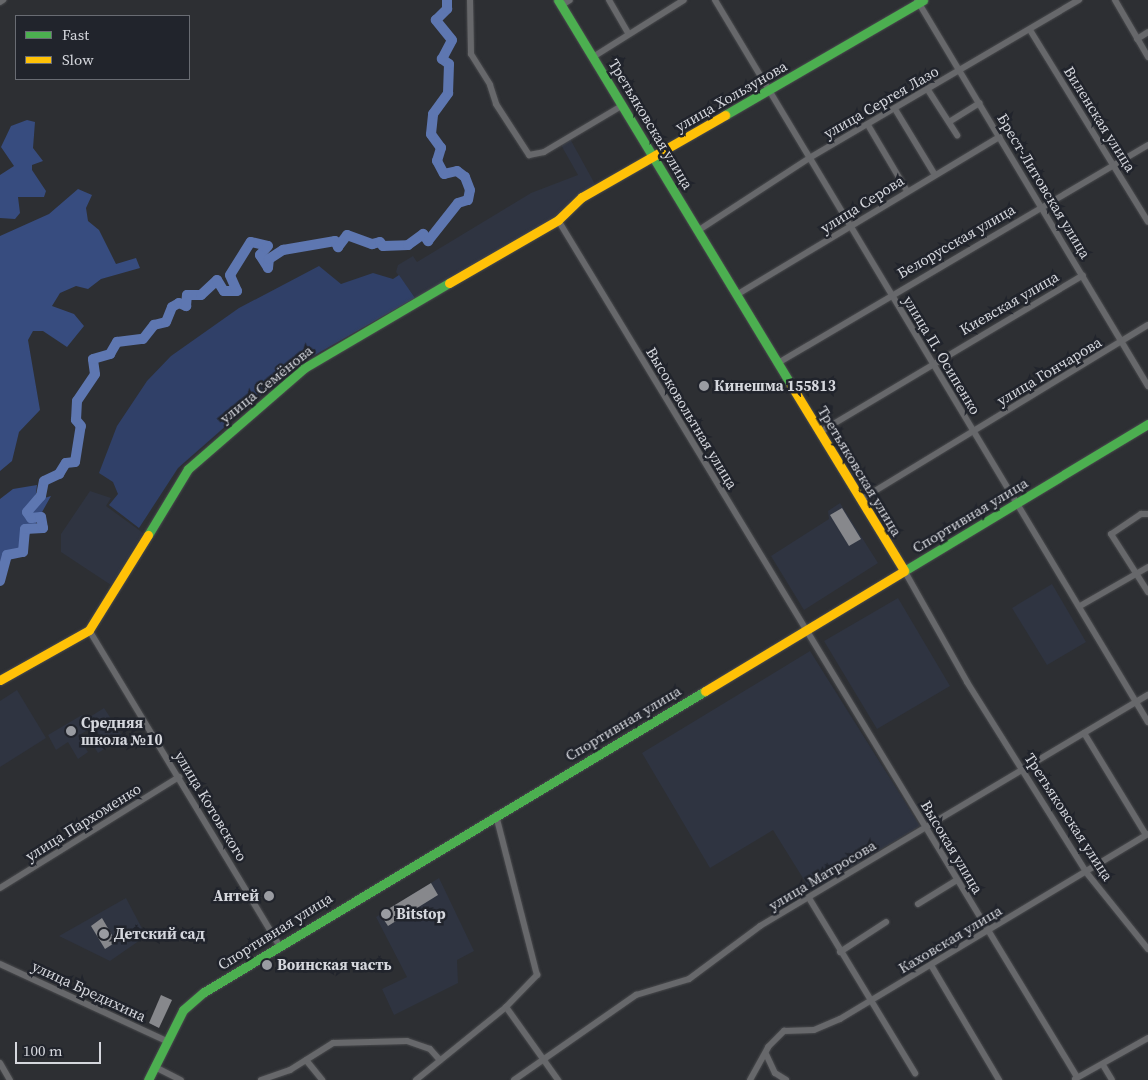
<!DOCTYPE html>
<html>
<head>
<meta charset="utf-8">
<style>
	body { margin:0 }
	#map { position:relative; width:1148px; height:1080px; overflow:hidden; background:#2d2f33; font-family:"Source Serif 4",serif }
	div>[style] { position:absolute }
	.built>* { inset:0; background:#2f3441 }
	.green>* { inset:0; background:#304068 }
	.forest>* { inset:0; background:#374c7f }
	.river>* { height:10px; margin:-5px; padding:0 5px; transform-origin:5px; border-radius:5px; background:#5e77b1 }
	.building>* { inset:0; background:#87888c }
	.roads { filter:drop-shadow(0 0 1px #494a4d) drop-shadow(0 0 1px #494a4d) }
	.street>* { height:6px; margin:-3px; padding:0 3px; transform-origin:3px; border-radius:3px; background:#67686b }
	.fast>* { height:9px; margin:-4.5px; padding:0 4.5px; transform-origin:4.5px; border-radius:4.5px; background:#4caf50 }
	.slow>* { height:9px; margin:-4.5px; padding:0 4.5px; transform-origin:4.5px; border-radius:4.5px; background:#ffc107 }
	.dots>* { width:14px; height:14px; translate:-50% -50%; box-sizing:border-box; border:2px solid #21242c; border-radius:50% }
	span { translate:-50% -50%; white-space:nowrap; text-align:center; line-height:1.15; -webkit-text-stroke:5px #21242c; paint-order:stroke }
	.street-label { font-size:15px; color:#d5d7dd }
	.poi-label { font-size:15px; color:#d5d7dd; font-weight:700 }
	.left { translate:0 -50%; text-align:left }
	.right { translate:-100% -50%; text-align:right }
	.legend { position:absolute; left:15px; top:15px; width:175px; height:65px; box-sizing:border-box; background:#21242c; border:1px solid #696c73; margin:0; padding:6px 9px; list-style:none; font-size:15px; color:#d5d7dd }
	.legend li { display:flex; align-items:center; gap:10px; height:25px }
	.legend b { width:25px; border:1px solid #696c73 }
	.scale { position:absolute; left:15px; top:1042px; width:86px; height:22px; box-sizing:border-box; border:2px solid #d5d7dd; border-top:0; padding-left:6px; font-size:15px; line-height:18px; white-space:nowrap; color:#d5d7dd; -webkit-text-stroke:4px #21242c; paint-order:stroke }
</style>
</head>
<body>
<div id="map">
	<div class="built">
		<i style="clip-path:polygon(569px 137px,596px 186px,556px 218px,416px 299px,396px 272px,398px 265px,413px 256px,417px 262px,531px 193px,578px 175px,561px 145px)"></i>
		<i style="clip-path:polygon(90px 491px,111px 498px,106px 506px,143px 533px,111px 585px,61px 552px,61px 534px)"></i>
		<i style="clip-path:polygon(840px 503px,878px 563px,804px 610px,771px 556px,829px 519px,828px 511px)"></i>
		<i style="clip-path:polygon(1052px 584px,1086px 642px,1047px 665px,1012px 608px)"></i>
		<i style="clip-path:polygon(898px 598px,950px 686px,877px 729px,824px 641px)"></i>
		<i style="clip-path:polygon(810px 651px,920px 826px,811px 891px,773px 830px,710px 868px,642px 753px)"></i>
		<i style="clip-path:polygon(17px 690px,46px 738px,0 767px,0 701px)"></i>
		<i style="clip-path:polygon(104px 708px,123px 737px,98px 753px,93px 745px,102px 740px,94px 726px,78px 736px,88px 752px,78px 759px,68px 742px,56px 750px,48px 735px,82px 715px,85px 720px)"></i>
		<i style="clip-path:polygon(439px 878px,474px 951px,457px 960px,458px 983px,394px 1015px,382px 989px,407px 977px,376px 917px)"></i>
		<i style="clip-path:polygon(126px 898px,146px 936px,110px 961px,59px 936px)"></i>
	</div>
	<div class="green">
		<i style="clip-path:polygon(319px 266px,341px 284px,373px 273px,393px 279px,399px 275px,415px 298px,292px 368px,178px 468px,139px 528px,109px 505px,118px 494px,113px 482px,99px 473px,117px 426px,147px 381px,171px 356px,239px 308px)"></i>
	</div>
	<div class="forest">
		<i style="clip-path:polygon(27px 120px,35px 122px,33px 148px,43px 161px,32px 165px,32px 170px,46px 191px,44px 197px,18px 197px,20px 213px,15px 219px,0 218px,0 175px,14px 166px,1px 147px,11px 126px)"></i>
		<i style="clip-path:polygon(78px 189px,92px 195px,86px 208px,88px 221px,99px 230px,116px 264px,136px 258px,140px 268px,101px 279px,88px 289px,76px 286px,60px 293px,52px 306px,74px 314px,84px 326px,67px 347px,43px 331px,33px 331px,28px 340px,40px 410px,19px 432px,12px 461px,0 471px,0 236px,49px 214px)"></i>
		<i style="clip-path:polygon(37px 485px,35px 501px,51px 496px,27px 539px,0 572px,0 499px,13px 489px)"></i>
	</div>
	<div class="river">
		<i style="left:0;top:581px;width:27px;rotate:-75deg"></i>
		<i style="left:7px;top:555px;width:16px;rotate:-11deg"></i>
		<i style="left:23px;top:552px;width:23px;rotate:-85deg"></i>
		<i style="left:25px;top:529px;width:18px;rotate:-3deg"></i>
		<i style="left:43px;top:528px;width:11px;rotate:-100deg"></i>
		<i style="left:41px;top:517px;width:10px;rotate:174deg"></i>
		<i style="left:31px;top:518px;width:7px;rotate:-124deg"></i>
		<i style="left:27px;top:512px;width:21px;rotate:-49deg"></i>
		<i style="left:41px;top:496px;width:15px;rotate:-79deg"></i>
		<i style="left:44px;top:481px;width:17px;rotate:-25deg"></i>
		<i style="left:59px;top:474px;width:13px;rotate:-58deg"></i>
		<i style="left:66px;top:463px;width:9px;rotate:-6deg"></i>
		<i style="left:75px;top:462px;width:36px;rotate:-81deg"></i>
		<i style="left:81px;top:426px;width:8px;rotate:-130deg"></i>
		<i style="left:76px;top:420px;width:19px;rotate:-87deg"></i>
		<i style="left:77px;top:401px;width:32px;rotate:-56deg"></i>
		<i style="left:95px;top:374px;width:15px;rotate:-98deg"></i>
		<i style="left:93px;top:359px;width:18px;rotate:-16deg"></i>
		<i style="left:110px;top:354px;width:14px;rotate:-60deg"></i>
		<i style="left:117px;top:342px;width:26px;rotate:-7deg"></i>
		<i style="left:143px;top:339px;width:18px;rotate:-52deg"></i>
		<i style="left:154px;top:325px;width:12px;rotate:-14deg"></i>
		<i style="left:166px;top:322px;width:16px;rotate:-68deg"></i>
		<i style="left:172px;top:307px;width:8px;rotate:-30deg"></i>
		<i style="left:179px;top:303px;width:8px;rotate:23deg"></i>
		<i style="left:186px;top:306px;width:11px;rotate:-85deg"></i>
		<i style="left:187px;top:295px;width:14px"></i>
		<i style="left:201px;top:295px;width:22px;rotate:-43deg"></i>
		<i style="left:217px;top:280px;width:13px;rotate:58deg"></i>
		<i style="left:224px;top:291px;width:13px"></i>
		<i style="left:237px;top:291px;width:17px;rotate:-114deg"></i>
		<i style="left:230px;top:275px;width:39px;rotate:-58deg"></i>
		<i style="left:251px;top:242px;width:17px;rotate:13deg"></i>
		<i style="left:268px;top:246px;width:12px;rotate:132deg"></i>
		<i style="left:260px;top:255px;width:15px;rotate:58deg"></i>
		<i style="left:268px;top:268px;width:9px;rotate:-84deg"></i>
		<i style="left:269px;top:259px;width:17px;rotate:-33deg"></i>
		<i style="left:283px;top:250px;width:53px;rotate:-9.8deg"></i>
		<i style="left:335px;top:241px;width:7px;rotate:63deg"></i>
		<i style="left:338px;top:247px;width:15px;rotate:-53deg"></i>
		<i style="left:347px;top:235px;width:27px;rotate:20deg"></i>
		<i style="left:372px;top:244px;width:8px;rotate:-14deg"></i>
		<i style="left:380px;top:242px;width:5px;rotate:53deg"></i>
		<i style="left:383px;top:246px;width:25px;rotate:-2deg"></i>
		<i style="left:408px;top:245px;width:19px;rotate:-36deg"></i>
		<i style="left:423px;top:234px;width:9px;rotate:54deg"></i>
		<i style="left:428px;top:241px;width:48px;rotate:-51.7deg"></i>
		<i style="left:458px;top:203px;width:10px;rotate:-17deg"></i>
		<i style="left:468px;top:200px;width:10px;rotate:-79deg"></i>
		<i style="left:470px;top:190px;width:14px;rotate:-111deg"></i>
		<i style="left:465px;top:177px;width:10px;rotate:-143deg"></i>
		<i style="left:457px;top:171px;width:13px;rotate:167deg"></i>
		<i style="left:444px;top:174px;width:15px;rotate:-118deg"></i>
		<i style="left:437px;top:161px;width:14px;rotate:-73deg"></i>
		<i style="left:441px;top:148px;width:17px;rotate:-126deg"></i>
		<i style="left:431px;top:134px;width:20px;rotate:-84deg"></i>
		<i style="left:433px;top:114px;width:26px;rotate:-54deg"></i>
		<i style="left:448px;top:93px;width:29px;rotate:-88deg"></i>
		<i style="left:449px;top:64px;width:9px;rotate:-144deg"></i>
		<i style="left:442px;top:59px;width:21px;rotate:-62deg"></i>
		<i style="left:452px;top:40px;width:26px;rotate:-129deg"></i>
		<i style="left:436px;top:20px;width:16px;rotate:-45deg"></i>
		<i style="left:447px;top:9px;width:9px;rotate:-90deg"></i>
	</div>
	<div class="building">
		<i style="clip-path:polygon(842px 508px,861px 539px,849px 546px,830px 515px)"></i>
		<i style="clip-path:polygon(431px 883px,438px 895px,388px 926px,380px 914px)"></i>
		<i style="clip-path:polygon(102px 918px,116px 942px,105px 949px,91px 926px)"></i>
		<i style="clip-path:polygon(161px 995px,172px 1000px,159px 1028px,149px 1023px)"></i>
	</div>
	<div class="roads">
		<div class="street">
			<i style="left:470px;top:0;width:54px;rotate:88.9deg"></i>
			<i style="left:471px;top:54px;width:36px;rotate:58deg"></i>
			<i style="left:490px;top:85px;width:20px;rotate:72deg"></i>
			<i style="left:496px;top:104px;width:61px;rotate:57.1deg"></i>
			<i style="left:529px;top:155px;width:15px;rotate:-11deg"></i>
			<i style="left:544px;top:152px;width:92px;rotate:-30.7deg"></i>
			<i style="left:609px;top:0;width:39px;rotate:60deg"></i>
			<i style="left:715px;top:0;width:842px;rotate:59.05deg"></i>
			<i style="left:917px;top:0;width:450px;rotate:59.1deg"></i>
			<i style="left:1115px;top:0;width:66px;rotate:59.9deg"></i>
			<i style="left:0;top:2px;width:4px;rotate:-34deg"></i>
			<i style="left:562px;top:5px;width:9px;rotate:-32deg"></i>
			<i style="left:1030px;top:30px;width:225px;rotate:58.4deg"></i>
			<i style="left:1137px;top:39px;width:13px;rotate:-32deg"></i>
			<i style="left:593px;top:57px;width:107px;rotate:-32.1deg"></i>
			<i style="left:928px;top:90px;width:54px;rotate:57.2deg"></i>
			<i style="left:895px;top:109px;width:77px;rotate:58.8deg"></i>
			<i style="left:949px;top:122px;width:36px;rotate:-32deg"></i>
			<i style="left:868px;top:125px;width:77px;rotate:59.4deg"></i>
			<i style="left:558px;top:220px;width:1002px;rotate:58.8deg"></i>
			<i style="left:699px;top:230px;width:134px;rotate:-33.1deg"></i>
			<i style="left:811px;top:157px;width:311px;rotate:-30.4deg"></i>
			<i style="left:738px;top:294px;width:305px;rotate:-31deg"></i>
			<i style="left:778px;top:363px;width:429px;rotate:-30.5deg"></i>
			<i style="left:820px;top:432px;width:306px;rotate:-30.8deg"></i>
			<i style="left:860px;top:500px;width:337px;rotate:-31.3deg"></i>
			<i style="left:1148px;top:514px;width:7px;rotate:180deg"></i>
			<i style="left:1141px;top:514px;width:36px;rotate:146deg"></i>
			<i style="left:1111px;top:534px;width:69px;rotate:57.5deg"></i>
			<i style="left:904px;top:570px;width:129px;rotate:60.6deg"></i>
			<i style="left:967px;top:682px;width:224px;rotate:57.9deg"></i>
			<i style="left:1086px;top:872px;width:99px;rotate:51.2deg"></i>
			<i style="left:1080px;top:606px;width:78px;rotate:-29.8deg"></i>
			<i style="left:89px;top:630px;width:368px;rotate:58.9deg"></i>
			<i style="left:1084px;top:733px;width:119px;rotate:58.7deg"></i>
			<i style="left:0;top:888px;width:211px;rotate:-31.8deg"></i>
			<i style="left:809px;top:898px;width:205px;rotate:58.8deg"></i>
			<i style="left:918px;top:904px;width:46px;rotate:-31.6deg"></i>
			<i style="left:840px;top:952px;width:55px;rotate:-33.1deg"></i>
			<i style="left:0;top:964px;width:184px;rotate:24.8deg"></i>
			<i style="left:931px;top:965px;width:134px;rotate:59.4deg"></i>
			<i style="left:506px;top:1007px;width:90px;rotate:54.5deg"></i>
			<i style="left:766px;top:1054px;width:21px;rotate:65deg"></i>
			<i style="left:775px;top:1073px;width:13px;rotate:32deg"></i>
			<i style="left:306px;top:1060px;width:26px;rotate:51deg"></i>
			<i style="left:0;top:1063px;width:20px;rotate:60deg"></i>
			<i style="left:1103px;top:1065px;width:17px;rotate:59deg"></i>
			<i style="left:155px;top:1067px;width:29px;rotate:27deg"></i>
			<i style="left:1075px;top:1079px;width:84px;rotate:-29.3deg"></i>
			<i style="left:261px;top:1080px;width:31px;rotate:-19deg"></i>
			<i style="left:290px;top:1070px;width:51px;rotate:-32.1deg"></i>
			<i style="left:333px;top:1043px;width:74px;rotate:-1.5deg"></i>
			<i style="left:407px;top:1041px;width:24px;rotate:19deg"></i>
			<i style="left:430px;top:1049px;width:15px;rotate:48deg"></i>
			<i style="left:416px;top:1080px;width:116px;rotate:-39deg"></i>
			<i style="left:506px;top:1007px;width:45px;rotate:-45.9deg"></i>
			<i style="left:537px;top:975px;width:165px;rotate:-104.4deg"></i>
			<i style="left:514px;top:1080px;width:149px;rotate:-34.9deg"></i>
			<i style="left:636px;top:995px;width:55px;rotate:-16.8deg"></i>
			<i style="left:689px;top:979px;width:89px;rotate:-36.7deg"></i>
			<i style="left:760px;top:926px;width:452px;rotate:-30.8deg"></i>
			<i style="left:750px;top:1080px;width:38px;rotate:-61deg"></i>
			<i style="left:768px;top:1047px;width:23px;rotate:-45deg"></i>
			<i style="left:784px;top:1031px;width:30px;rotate:-2deg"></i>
			<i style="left:814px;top:1030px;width:28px;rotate:-23deg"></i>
			<i style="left:840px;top:1019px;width:359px;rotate:-31deg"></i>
		</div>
		<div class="fast">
			<i style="left:558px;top:0;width:450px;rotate:58.8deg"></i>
			<i style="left:725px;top:115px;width:229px;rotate:-30.1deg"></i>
			<i style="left:148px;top:535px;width:77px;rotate:-58.8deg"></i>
			<i style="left:188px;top:469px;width:154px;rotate:-41deg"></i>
			<i style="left:304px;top:368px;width:168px;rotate:-30.4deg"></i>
			<i style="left:904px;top:571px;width:285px;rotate:-31.1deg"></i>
			<i style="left:148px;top:1080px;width:78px;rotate:-63.4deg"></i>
			<i style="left:183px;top:1010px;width:28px;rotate:-41deg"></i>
			<i style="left:204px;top:992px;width:584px;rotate:-31deg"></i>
		</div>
		<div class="slow">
			<i style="left:449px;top:283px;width:126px;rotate:-30deg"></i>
			<i style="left:558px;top:220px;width:33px;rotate:-44deg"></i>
			<i style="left:582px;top:197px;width:165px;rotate:-29.8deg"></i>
			<i style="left:791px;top:385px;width:217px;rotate:58.6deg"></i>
			<i style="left:0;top:680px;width:102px;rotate:-29.3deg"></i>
			<i style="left:89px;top:630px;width:112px;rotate:-58.2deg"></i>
			<i style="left:705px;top:691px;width:232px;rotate:-31.1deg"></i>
		</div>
	</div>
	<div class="dots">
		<i style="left:704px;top:386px;background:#9a9ca2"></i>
		<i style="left:71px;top:731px;background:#9a9ca2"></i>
		<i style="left:269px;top:896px;background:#9a9ca2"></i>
		<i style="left:386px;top:914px;background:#9a9ca2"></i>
		<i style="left:104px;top:934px;background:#9a9ca2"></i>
		<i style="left:267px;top:965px;background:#9a9ca2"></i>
	</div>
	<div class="street-label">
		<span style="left:731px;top:96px;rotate:-30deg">улица Хользунова</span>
		<span style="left:881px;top:102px;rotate:-30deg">улица Сергея Лазо</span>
		<span style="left:1100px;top:119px;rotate:58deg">Виленская улица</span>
		<span style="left:651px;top:124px;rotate:59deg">Третьяковская улица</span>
		<span style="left:1044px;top:186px;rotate:59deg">Брест-Литовская улица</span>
		<span style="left:862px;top:204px;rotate:-32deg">улица Серова</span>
		<span style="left:956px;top:241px;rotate:-30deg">Белорусская улица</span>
		<span style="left:1009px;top:303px;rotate:-30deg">Киевская улица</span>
		<span style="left:942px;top:355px;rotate:59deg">улица П. Осипенко</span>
		<span style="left:1049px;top:371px;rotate:-31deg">улица Гончарова</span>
		<span style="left:266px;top:384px;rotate:-39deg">улица Семёнова</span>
		<span style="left:692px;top:418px;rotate:59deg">Высоковольтная улица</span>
		<span style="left:860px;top:471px;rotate:59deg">Третьяковская улица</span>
		<span style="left:970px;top:515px;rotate:-31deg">Спортивная улица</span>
		<span style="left:623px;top:723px;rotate:-31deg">Спортивная улица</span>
		<span style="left:211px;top:806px;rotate:59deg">улица Котовского</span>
		<span style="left:1069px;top:817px;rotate:57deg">Третьяковская улица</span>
		<span style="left:83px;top:822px;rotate:-32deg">улица Пархоменко</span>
		<span style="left:952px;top:847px;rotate:59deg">Высокая улица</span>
		<span style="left:822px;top:875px;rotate:-31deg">улица Матросова</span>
		<span style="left:275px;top:931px;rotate:-32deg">Спортивная улица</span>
		<span style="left:950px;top:939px;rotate:-31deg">Каховская улица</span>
		<span style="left:89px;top:991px;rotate:25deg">улица Бредихина</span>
	</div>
	<div class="poi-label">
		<span class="left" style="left:714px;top:386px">Кинешма 155813</span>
		<span class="left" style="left:81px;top:731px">Средняя<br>школа №10</span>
		<span class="right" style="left:259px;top:896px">Антей</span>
		<span class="left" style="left:396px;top:914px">Bitstop</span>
		<span class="left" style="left:114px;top:934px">Детский сад</span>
		<span class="left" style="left:277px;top:965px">Воинская часть</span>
	</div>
	<ul class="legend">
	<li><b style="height:6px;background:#4caf50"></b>Fast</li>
	<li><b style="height:6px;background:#ffc107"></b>Slow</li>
	</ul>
	<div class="scale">100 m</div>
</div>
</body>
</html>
